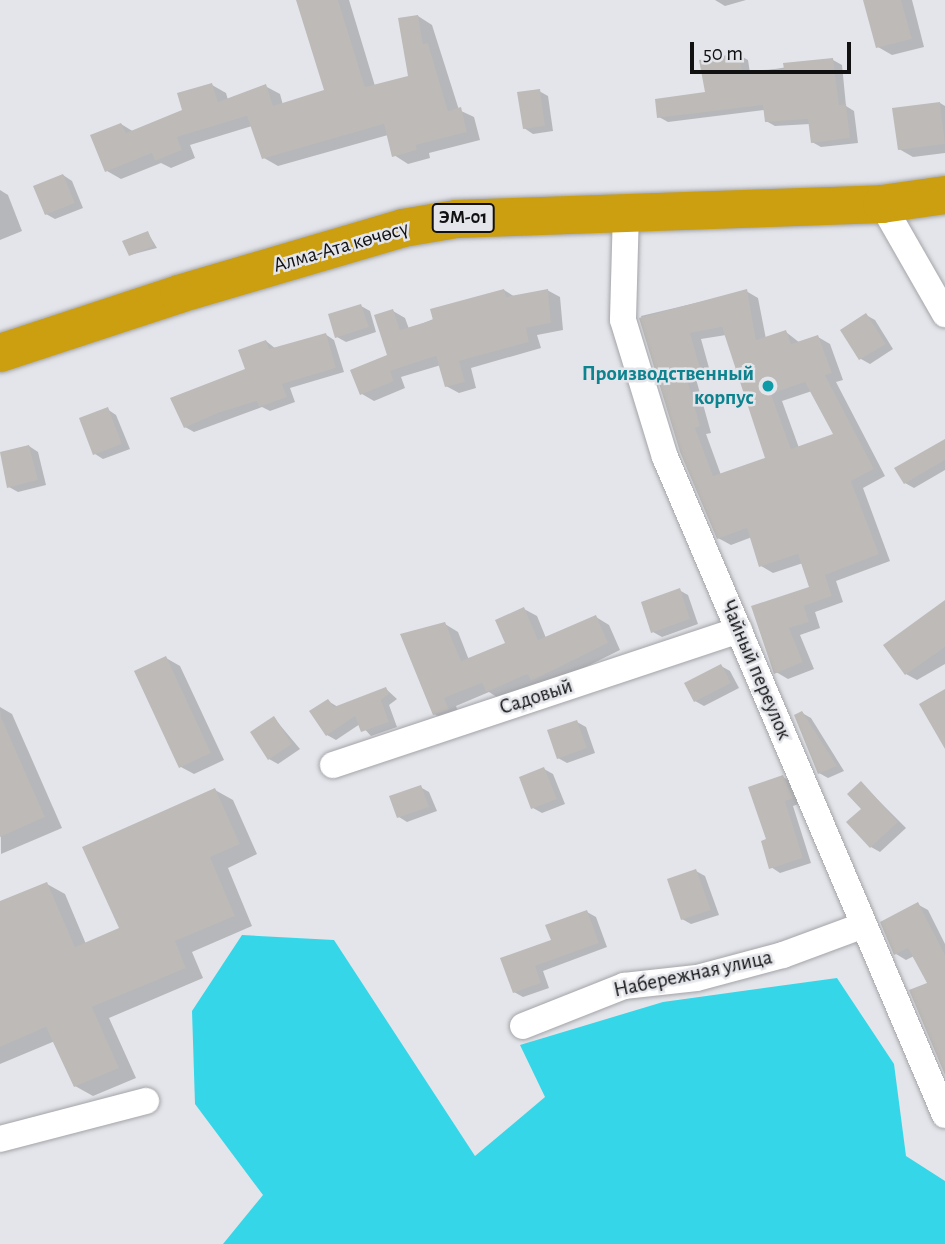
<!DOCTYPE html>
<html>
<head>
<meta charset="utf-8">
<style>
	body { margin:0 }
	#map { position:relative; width:945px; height:1244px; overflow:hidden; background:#e4e5ea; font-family:"Alegreya Sans",sans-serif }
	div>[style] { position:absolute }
	.water>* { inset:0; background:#36d6e9 }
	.shadow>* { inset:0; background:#0003 }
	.building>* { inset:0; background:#bdbab7 }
	.roads { filter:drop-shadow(0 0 2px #a3a4a8) drop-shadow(0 0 2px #a3a4a8) }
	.street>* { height:26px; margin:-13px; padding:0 13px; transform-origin:13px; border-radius:13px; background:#fff }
	.highway>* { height:38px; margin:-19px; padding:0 19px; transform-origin:19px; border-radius:19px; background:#cb9f0f }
	.dots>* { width:19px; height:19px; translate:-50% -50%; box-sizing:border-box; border:4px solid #e4e5ea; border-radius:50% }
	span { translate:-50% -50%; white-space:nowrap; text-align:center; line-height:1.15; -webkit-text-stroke:5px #e4e5ea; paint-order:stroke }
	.shield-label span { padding:2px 5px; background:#e4e5ea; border:2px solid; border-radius:5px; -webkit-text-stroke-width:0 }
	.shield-label { font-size:19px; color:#111112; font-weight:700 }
	.street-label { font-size:21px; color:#111112 }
	.culture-label { font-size:21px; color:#0d838f; font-weight:700 }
	.right { translate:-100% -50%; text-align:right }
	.scale { position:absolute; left:690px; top:42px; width:161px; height:32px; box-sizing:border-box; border:4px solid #111112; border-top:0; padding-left:9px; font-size:21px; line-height:24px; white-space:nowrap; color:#111112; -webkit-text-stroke:5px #e4e5ea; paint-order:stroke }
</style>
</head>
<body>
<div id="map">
	<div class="water">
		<i style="clip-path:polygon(242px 935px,334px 940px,475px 1156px,545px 1097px,520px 1045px,663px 1002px,837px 978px,894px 1064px,906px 1156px,945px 1181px,945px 1244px,223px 1244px,263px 1195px,195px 1104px,192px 1011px)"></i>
	</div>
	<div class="shadow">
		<i style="clip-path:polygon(298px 0,349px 0,375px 86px,410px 77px,418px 16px,432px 25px,459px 110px,474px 117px,480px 140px,429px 153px,430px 158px,408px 164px,394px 155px,388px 135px,278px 166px,264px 158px,252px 126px,190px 145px,195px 158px,171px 168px,161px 163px,121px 179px,107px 171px,121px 124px,134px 132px,184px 111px,212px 85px,226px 93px,228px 100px,265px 86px,280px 94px,283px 105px,326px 91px)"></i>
		<i style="clip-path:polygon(715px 0,746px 0,725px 6px)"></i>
		<i style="clip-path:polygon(865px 0,912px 0,924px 47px,892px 55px,878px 47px)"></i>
		<i style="clip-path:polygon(739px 55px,748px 60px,750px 73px,833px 60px,842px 65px,846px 106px,854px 111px,858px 143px,821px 147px,812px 142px,810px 124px,775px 126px,766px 121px,765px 110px,668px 122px,659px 117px,707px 94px)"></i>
		<i style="clip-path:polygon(539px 91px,548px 96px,553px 131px,533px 134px,524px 128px)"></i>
		<i style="clip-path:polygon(940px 103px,945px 106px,945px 153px,913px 157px,899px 149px)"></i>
		<i style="clip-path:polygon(63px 175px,72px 181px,83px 208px,55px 219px,46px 214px)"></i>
		<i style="clip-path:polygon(0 190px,8px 195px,22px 231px,0 240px)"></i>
		<i style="clip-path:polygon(148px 233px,157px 248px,130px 255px)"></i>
		<i style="clip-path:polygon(504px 290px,515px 297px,547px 290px,560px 297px,563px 330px,537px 335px,541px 348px,471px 368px,476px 388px,459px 393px,446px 386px,441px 365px,401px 377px,405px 388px,374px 401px,362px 394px,389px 356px,393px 311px,405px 318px,409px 329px)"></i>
		<i style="clip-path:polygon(evenodd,746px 291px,758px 298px,766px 339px,786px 332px,800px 343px,818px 337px,830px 344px,843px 380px,836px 382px,885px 476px,863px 488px,890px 561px,836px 581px,843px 602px,815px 612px,820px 628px,800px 635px,814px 669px,788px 679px,776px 672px,754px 607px,811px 588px,803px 563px,773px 573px,761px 566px,752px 537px,731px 545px,718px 538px,681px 451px,641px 316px,746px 291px,726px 335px,767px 459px,721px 475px,706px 434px,711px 433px,696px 379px,711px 375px,701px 339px,726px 335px,746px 291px,812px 391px,835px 435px,799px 448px,782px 401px,812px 391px)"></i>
		<i style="clip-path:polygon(361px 306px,370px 311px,376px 332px,346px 342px,337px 337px)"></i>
		<i style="clip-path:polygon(866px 315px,875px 320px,893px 349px,870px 364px,861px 359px,842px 330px)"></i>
		<i style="clip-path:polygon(325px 334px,334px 340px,344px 372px,290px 388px,295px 402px,270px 411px,262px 407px,194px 432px,185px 427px,247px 370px,266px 341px,276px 349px)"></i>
		<i style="clip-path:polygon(107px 409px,116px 415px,130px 449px,103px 459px,95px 454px)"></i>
		<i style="clip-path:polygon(945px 441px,945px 470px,914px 488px,905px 483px)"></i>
		<i style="clip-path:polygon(29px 446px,38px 452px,46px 485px,18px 492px,9px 487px)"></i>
		<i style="clip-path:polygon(679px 590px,688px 595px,698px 624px,662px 637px,653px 632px)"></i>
		<i style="clip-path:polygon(945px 603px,945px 664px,917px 680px,906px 674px,886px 645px)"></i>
		<i style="clip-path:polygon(524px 609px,537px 616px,546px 638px,596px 617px,609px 625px,620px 650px,545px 687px,538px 683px,500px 699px,489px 692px,456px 706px,460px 717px,447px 721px,434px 714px,445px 624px,458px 632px,469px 660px,507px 644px)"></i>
		<i style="clip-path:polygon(166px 658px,180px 666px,224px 760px,194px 774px,181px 767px)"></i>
		<i style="clip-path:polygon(721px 666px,730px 671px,739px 688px,704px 706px,695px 701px)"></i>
		<i style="clip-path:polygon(386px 689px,397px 699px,389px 705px,397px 727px,371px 736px,360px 724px,336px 740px,327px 735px,328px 701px,338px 707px)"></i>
		<i style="clip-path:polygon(0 707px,12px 714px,62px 828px,1px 854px)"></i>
		<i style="clip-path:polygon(802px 713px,811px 718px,844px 771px,828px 778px,819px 773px)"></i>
		<i style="clip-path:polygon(274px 718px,300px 749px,278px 764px,269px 759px)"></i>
		<i style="clip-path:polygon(577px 722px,586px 727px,595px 753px,567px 763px,558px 758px)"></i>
		<i style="clip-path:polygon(544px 769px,553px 774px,565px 804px,542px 813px,533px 808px)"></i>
		<i style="clip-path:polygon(783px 777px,792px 782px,801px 803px,793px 806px,811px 863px,780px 873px,771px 867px,768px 840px)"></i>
		<i style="clip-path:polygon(861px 783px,906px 828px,880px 852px,871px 847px)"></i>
		<i style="clip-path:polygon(420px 787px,429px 792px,437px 811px,407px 822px,399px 817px)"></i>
		<i style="clip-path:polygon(215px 790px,233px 800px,257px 854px,228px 868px,252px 926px,192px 952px,203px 978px,109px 1018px,136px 1078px,93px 1096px,75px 1086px,55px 1041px,0 1064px,0 903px,47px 884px,65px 894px,86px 944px,121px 929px)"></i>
		<i style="clip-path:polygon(696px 871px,705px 876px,719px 915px,691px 924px,682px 919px)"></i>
		<i style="clip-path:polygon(917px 904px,928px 910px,945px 944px,945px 1057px,929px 984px,914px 956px,906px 960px,896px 954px)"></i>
		<i style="clip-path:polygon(587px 912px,596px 917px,607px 947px,543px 971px,549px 988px,523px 997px,514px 992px,553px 941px)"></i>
	</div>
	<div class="building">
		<i style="clip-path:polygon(296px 0,338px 0,365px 87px,408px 76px,398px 18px,418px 15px,423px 44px,428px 43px,448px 111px,461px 107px,467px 132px,416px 145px,417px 150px,392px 157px,384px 124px,262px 159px,247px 116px,177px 137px,182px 150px,155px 161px,152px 153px,105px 172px,90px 135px,121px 123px,126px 133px,182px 110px,177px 93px,212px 83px,218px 102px,266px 84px,273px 106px,324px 90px)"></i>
		<i style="clip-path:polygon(863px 0,901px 0,912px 39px,876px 48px)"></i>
		<i style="clip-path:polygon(739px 53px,742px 71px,784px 69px,783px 63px,833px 58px,839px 105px,846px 104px,850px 138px,811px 143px,808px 119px,765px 122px,763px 105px,657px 118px,655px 99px,705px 92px,699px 60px)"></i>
		<i style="clip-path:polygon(540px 89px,545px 126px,523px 129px,517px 92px)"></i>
		<i style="clip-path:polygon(940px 102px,945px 144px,898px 150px,892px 108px)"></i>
		<i style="clip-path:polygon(63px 174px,75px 203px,45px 215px,33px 186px)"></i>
		<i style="clip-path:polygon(148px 231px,154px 246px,129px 256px,122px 241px)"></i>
		<i style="clip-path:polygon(504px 289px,506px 297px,548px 289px,551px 323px,526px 328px,529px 342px,459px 361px,465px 382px,445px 387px,436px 356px,390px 371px,394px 381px,360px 395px,350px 370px,387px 355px,374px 315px,393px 309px,400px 330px,433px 320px,430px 309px)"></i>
		<i style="clip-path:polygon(evenodd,747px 289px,756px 340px,786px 330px,791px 344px,818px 335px,832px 373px,825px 375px,874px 469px,851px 481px,879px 554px,825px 575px,832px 596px,804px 606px,809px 622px,789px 628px,803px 662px,774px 674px,751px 606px,809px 587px,798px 554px,759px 567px,747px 528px,717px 539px,680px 452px,639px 318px,747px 289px,722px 327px,765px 458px,713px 476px,695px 428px,700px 426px,685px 372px,700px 368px,690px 333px,722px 327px,747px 289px,805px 382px,833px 434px,791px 449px,771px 394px,805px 382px)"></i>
		<i style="clip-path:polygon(361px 304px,369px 327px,335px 338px,328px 314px)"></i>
		<i style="clip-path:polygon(866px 313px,886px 344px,859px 360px,840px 330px)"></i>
		<i style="clip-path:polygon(326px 333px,336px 368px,282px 384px,287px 397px,259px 407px,257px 401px,218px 413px,184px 428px,170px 398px,245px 369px,238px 350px,266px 340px,269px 349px)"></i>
		<i style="clip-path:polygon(108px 407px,122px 444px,93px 455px,79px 418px)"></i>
		<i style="clip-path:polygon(945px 439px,945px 460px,904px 484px,894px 468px)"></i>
		<i style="clip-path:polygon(29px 445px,38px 480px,7px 488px,0 452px)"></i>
		<i style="clip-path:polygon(680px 588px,690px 619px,651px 633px,641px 602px)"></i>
		<i style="clip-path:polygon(945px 600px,945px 647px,905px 675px,883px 645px)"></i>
		<i style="clip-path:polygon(524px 607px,538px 640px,596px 615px,608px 643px,531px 681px,528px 674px,486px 692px,482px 683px,444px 698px,449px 710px,433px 715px,400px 634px,445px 622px,461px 661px,505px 643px,495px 620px)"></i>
		<i style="clip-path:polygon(166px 656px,211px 753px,179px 768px,134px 671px)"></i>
		<i style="clip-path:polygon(721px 664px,731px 683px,694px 702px,684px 683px)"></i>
		<i style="clip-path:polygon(386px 687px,389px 694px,381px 700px,389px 722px,361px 732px,355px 716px,326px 736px,309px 711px,328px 699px,334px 707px)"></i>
		<i style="clip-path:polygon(945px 689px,945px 749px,919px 704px)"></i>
		<i style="clip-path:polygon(802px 711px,837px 766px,818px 774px,794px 715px)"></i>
		<i style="clip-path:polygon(0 715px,45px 817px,0 837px)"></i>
		<i style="clip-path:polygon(274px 716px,292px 744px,268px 760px,250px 732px)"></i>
		<i style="clip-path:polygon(577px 720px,587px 748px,557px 759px,547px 730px)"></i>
		<i style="clip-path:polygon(544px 767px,557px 799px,531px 809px,519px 777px)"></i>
		<i style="clip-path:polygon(783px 775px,793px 798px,785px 801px,803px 858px,769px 869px,761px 841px,766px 839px,748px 787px)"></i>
		<i style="clip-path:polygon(861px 781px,898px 822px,870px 848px,846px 822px,861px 809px,847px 794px)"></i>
		<i style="clip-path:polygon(421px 785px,429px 807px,397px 818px,389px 796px)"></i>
		<i style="clip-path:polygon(215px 788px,240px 844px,210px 857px,235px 916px,175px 941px,186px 968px,92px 1007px,119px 1068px,74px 1087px,46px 1027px,0 1047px,0 901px,47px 882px,75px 947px,119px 928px,82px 847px)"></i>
		<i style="clip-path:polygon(696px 869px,711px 910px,681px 920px,667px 879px)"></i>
		<i style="clip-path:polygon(918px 902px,945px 955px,945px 1075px,909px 990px,927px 983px,908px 948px,894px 955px,880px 922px)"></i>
		<i style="clip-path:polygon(587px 910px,599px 943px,535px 966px,541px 983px,513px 993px,500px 958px,551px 940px,545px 925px)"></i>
	</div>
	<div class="roads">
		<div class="street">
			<i style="left:882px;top:204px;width:127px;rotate:60.2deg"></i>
			<i style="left:626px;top:211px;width:109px;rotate:91.6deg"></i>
			<i style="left:623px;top:320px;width:143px;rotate:73deg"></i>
			<i style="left:665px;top:457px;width:715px;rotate:66.95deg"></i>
			<i style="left:333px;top:765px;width:428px;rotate:-18.4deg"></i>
			<i style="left:523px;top:1026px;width:109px;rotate:-21.6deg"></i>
			<i style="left:624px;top:986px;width:73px;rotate:-6.3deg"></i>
			<i style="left:697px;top:978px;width:89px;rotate:-15deg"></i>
			<i style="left:783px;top:955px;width:86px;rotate:-20.3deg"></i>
			<i style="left:0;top:1139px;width:151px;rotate:-14.6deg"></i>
		</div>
		<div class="highway">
			<i style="left:0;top:353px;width:188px;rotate:-18.2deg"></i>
			<i style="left:179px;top:294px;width:234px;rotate:-16.4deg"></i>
			<i style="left:403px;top:228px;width:54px;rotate:-9.6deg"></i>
			<i style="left:456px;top:219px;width:426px;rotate:-2deg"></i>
			<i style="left:882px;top:204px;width:64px;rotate:-8.1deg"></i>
		</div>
	</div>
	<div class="dots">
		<i style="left:768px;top:386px;background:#0f9aa8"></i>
	</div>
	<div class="shield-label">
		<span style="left:463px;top:218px">ЭМ-01</span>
	</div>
	<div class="street-label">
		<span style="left:341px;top:247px;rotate:-16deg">Алма-Ата көчөсү</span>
		<span style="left:756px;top:670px;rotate:67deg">Чайный переулок</span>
		<span style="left:536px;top:697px;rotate:-18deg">Садовый</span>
		<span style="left:693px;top:974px;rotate:-12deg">Набережная улица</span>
	</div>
	<div class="culture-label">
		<span class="right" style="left:754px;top:386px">Производственный<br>корпус</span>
	</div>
	<div class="scale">50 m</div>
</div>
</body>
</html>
